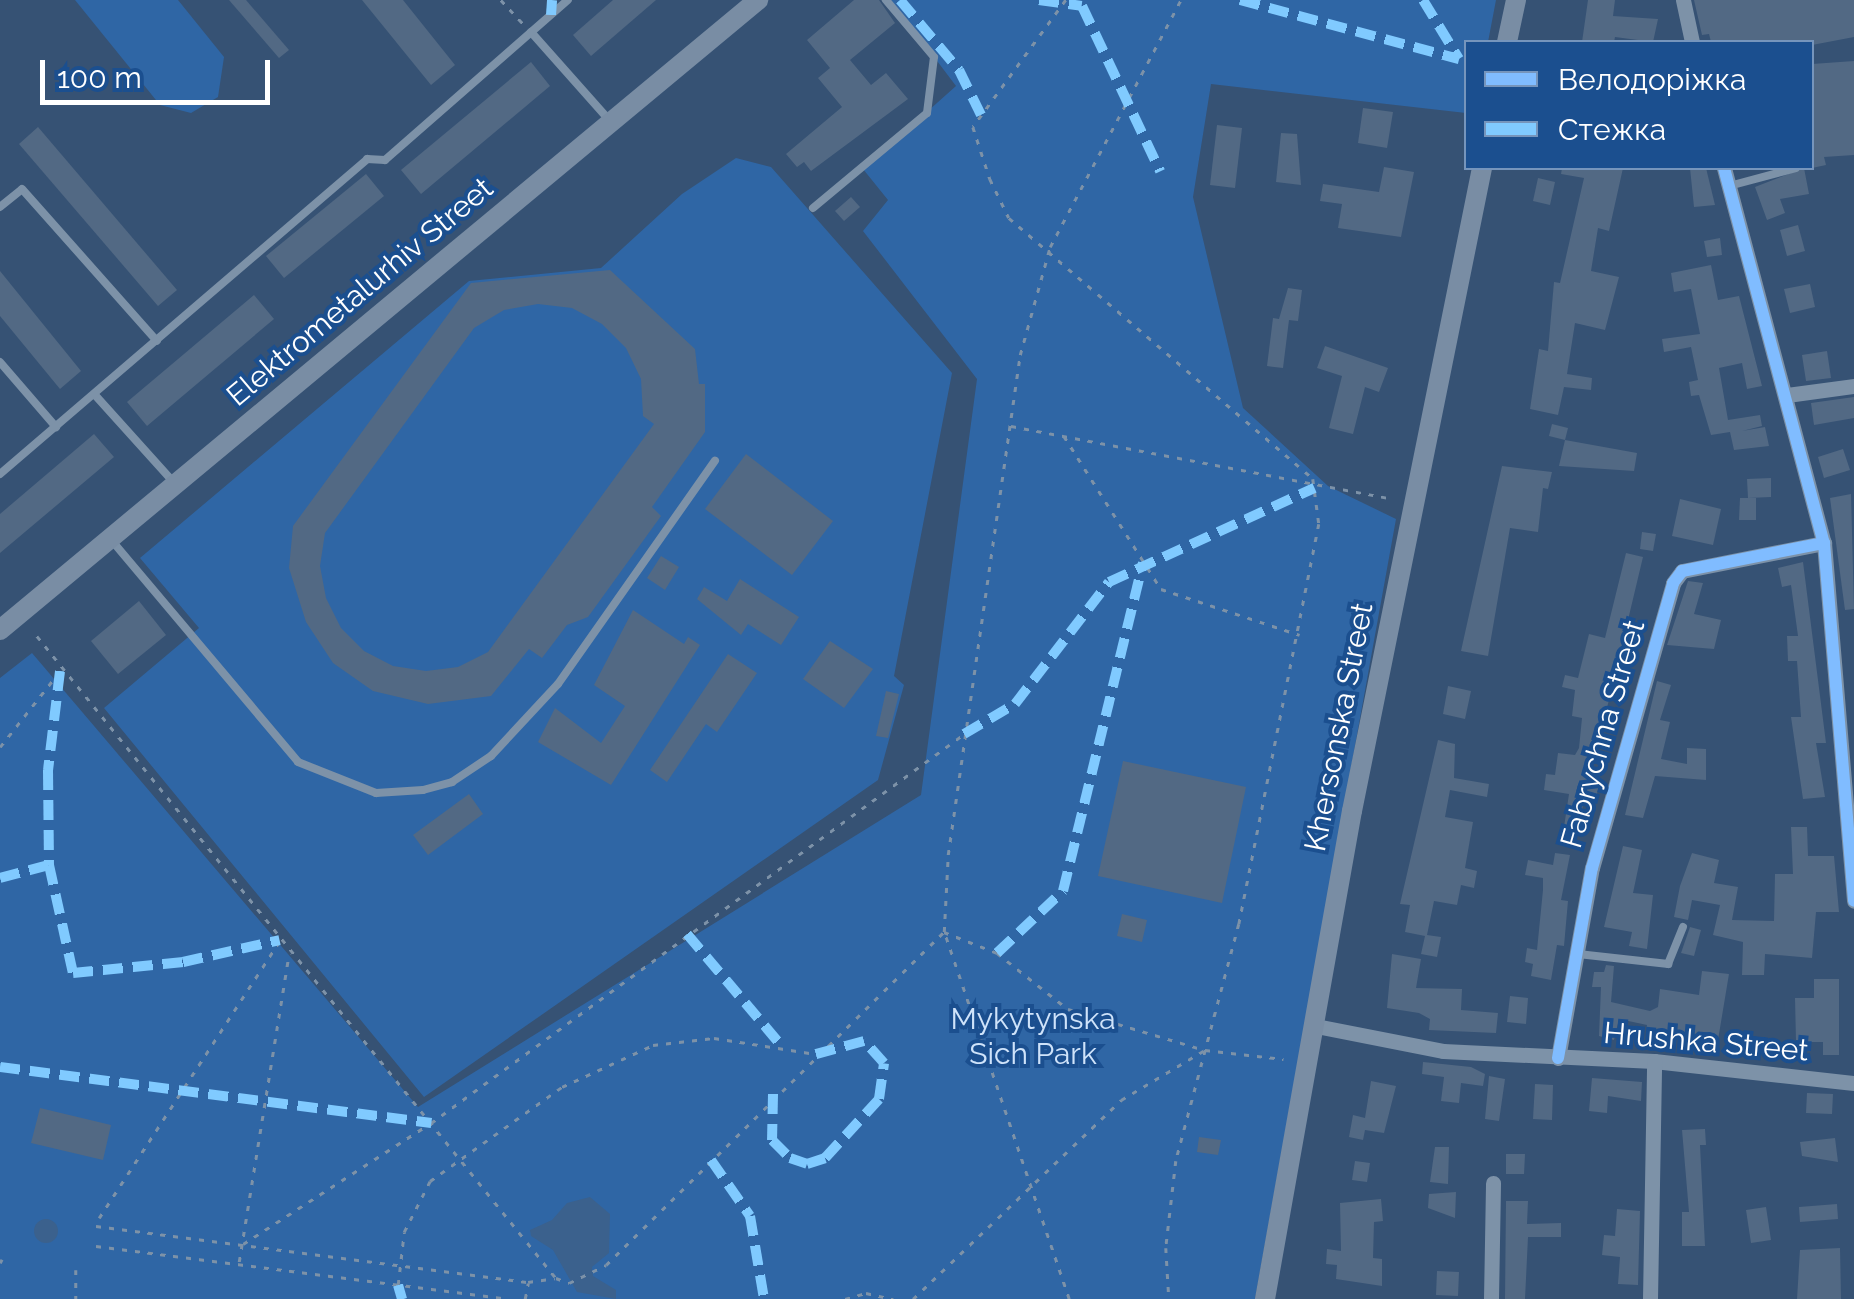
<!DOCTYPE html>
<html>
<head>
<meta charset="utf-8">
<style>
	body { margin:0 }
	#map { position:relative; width:1854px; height:1299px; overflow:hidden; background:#365274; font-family:Raleway,sans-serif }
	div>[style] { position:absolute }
	.green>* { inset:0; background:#2f66a5 }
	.water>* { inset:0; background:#3b618d }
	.round { border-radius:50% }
	.building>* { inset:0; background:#526984 }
	.path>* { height:2.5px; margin-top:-1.25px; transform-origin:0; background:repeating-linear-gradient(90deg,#7d92a8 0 5px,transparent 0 13px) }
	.service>* { height:8px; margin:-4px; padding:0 4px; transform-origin:4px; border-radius:4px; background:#7d92a8 }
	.minor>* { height:15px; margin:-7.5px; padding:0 7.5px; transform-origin:7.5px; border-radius:7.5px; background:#7d92a8 }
	.secondary>* { height:20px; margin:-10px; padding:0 10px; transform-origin:10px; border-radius:10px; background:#798da4 }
	.quiet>* { height:10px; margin-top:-5px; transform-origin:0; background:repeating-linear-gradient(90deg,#80caff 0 20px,transparent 0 30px) }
	.cycleway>* { height:12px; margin:-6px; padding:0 6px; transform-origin:6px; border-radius:6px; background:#80bcff }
	span { translate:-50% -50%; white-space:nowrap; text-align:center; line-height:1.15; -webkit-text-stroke:8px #1b4f8f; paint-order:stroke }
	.street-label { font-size:30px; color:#fff }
	.park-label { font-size:30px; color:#cfe3fa }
	.legend { position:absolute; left:1464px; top:40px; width:350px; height:130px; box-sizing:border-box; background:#1b4f8f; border:2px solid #7695bc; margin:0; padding:12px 18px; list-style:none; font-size:30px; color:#fff }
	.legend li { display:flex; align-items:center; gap:20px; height:50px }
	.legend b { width:50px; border:2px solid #7695bc }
	.scale { position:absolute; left:40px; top:60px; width:230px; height:45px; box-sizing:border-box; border:5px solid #fff; border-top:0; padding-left:12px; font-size:30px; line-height:35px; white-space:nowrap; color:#fff; -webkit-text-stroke:8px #1b4f8f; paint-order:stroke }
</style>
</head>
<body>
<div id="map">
	<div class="green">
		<i style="clip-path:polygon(75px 0,178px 0,224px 57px,218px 97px,191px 113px,160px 105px)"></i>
		<i style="clip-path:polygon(891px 0,1496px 0,1488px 42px,1466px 42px,1466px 113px,1211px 84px,1193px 197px,1243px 408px,1328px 486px,1396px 519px,1255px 1299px,0 1299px,0 678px,32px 653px,418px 1107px,921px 795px,977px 379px,863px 231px,888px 200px,863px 169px,956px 86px)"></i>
		<i style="clip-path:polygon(736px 158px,771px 167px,952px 373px,894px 676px,904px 685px,878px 780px,424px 1097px,104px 708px,199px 628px,140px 558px,469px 281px,601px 268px,682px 194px)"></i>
	</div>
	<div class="water">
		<i style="clip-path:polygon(590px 1197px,610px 1214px,609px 1253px,592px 1267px,593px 1276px,616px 1290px,616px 1299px,577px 1292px,553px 1250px,531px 1236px,530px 1230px,552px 1220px,567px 1203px)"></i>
		<i class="round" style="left:34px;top:1219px;width:24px;height:24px"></i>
	</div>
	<div class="building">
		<i style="clip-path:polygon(229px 0,246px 0,289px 50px,279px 58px)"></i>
		<i style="clip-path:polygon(362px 0,403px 0,455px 65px,431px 85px)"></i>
		<i style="clip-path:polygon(613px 0,656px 0,591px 56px,573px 35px)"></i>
		<i style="clip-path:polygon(854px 0,879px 0,895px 23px,850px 60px,871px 85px,886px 73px,908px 99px,811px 171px,804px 162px,797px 167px,786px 154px,842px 107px,818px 78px,830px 68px,807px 40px)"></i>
		<i style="clip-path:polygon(1588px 0,1615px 0,1613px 16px,1658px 19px,1653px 42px,1615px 37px,1614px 42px,1582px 42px)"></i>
		<i style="clip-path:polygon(1694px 0,1854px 0,1854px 37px,1812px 45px,1711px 42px,1709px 34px,1702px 35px)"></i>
		<i style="clip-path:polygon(1854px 61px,1854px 155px,1824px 157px,1826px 165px,1812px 168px,1812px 64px)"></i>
		<i style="clip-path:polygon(531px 62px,550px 86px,421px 194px,401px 170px)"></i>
		<i style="clip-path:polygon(1363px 108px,1393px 112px,1387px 148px,1358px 143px)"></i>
		<i style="clip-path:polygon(1217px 125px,1242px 128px,1235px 188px,1210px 185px)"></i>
		<i style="clip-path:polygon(38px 127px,177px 290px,158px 306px,19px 144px)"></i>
		<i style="clip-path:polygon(1281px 133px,1297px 134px,1301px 185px,1276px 182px)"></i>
		<i style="clip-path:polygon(1384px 167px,1414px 172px,1401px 237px,1338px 228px,1342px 204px,1320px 201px,1323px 184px,1379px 192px)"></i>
		<i style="clip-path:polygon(1562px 168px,1623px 168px,1609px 231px,1598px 228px,1591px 271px,1619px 277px,1605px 330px,1575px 323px,1567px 374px,1592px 378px,1591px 390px,1564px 387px,1558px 415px,1530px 409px,1539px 349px,1548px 351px,1554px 282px,1560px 283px,1584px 178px,1561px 174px)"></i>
		<i style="clip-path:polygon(1690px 168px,1706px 168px,1715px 205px,1694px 207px)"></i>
		<i style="clip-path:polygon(1804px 168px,1809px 194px,1780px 199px,1785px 213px,1767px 220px,1755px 187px)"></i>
		<i style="clip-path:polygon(366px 174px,384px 196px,284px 278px,266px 256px)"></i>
		<i style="clip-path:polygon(1538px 178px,1555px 182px,1550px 205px,1533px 201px)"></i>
		<i style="clip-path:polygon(851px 197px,860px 207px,844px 221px,835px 211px)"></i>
		<i style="clip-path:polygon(1798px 225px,1805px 251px,1787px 256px,1780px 230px)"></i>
		<i style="clip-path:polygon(1720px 238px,1722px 255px,1707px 257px,1704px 241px)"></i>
		<i style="clip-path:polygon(1711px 265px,1718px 300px,1739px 296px,1762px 386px,1747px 389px,1742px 363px,1719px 368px,1728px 420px,1760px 415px,1762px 426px,1742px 431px,1765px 427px,1769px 446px,1734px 450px,1730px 432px,1711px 435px,1699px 395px,1691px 396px,1689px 382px,1698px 380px,1691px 347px,1664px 352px,1662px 339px,1700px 334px,1691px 289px,1674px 292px,1671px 273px)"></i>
		<i style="clip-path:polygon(evenodd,610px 270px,695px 349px,699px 384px,705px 384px,705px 432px,652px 507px,661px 516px,588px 617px,567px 625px,542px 658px,529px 649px,491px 696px,428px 704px,373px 691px,333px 663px,306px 622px,289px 568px,293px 526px,471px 283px,610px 270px,538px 304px,572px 308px,602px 324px,626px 348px,641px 379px,643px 416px,654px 424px,488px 652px,458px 667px,426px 671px,393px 666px,364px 651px,341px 628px,326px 598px,320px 566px,325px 533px,474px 328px,504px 310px,538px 304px)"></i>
		<i style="clip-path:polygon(0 271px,81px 371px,60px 389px,0 316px)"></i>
		<i style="clip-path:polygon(1810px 284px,1815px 307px,1790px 313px,1784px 289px)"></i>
		<i style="clip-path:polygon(1288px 288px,1302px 290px,1298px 321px,1289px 320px,1283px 368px,1267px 366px,1273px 318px,1279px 319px)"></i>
		<i style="clip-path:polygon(254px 295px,274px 319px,147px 426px,127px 402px)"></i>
		<i style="clip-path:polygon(1325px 346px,1388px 368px,1379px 392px,1365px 387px,1353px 434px,1329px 428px,1342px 376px,1317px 368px)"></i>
		<i style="clip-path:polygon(1827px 351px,1831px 378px,1806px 381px,1802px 355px)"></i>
		<i style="clip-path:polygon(1854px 397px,1854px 418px,1814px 425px,1811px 403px)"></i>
		<i style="clip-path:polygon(1552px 424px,1568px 428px,1565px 440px,1549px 436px)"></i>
		<i style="clip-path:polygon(94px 434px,114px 457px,0 553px,0 514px)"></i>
		<i style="clip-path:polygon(1565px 440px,1637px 453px,1634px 471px,1559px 466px)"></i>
		<i style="clip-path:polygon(1843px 449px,1850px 470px,1824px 478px,1818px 457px)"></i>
		<i style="clip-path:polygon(746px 454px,833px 521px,792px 575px,705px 509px)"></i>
		<i style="clip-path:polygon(1502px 466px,1552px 472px,1548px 489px,1543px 488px,1538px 532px,1510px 528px,1488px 656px,1461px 651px)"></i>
		<i style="clip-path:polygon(1771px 478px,1771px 497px,1748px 498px,1747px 479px)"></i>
		<i style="clip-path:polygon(1851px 494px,1854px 609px,1845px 610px,1830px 498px)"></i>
		<i style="clip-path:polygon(1740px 498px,1756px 498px,1756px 520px,1739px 520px)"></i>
		<i style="clip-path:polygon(1680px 499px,1721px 509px,1713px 545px,1672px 536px)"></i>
		<i style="clip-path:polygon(1642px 532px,1656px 534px,1653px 551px,1640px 549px)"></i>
		<i style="clip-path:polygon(1626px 553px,1643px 557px,1602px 729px,1592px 746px,1588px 776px,1600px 779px,1597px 794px,1585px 791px,1579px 830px,1564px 827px,1569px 794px,1544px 790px,1546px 774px,1555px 775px,1558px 753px,1575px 755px,1579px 748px,1582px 718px,1572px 716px,1575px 690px,1562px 687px,1565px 675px,1578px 678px,1589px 634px,1605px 638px)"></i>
		<i style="clip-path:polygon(661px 556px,679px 567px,665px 590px,647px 578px)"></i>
		<i style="clip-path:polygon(1803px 562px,1826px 743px,1816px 743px,1825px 797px,1803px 799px,1791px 717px,1801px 717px,1797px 661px,1788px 661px,1787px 636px,1798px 636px,1791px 585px,1782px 587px,1778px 568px)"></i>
		<i style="clip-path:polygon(740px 579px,799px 617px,781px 645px,748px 624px,741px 635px,697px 599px,704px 587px,727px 601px)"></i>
		<i style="clip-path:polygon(1688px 581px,1703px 583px,1694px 614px,1721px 620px,1714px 649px,1667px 645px)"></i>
		<i style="clip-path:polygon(139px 601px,166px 635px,118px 674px,91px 641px)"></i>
		<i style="clip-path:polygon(633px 610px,684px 644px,688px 637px,700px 645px,611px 785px,538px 742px,555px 708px,601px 743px,625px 706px,594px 685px)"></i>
		<i style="clip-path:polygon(830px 641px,873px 669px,844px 708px,803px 679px)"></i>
		<i style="clip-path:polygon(728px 654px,757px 673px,717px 732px,706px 724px,667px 782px,650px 770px)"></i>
		<i style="clip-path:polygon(1657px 681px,1671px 685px,1660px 720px,1670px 722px,1661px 759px,1687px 764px,1687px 748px,1706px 749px,1706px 780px,1655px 776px,1643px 818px,1625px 815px)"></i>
		<i style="clip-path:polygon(1448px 686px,1471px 691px,1465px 719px,1443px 714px)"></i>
		<i style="clip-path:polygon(886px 691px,899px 694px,888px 738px,876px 736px)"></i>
		<i style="clip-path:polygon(1438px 740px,1455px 744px,1454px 778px,1489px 784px,1487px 797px,1450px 790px,1445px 817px,1473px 822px,1465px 868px,1477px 871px,1474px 888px,1461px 885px,1457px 905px,1434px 901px,1427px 935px,1441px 937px,1437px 957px,1421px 954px,1425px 936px,1405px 932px,1410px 905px,1400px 904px)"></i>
		<i style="clip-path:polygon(1123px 761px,1246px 787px,1222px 903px,1098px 876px)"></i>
		<i style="clip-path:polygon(469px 794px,483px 814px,428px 855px,413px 835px)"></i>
		<i style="clip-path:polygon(1791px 827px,1807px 827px,1808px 856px,1834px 856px,1839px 912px,1816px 912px,1812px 958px,1765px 954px,1764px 975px,1742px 975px,1743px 942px,1713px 935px,1720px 905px,1692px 900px,1688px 920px,1674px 917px,1680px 886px,1692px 853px,1719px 860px,1714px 883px,1738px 887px,1732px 920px,1774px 921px,1775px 874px,1793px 874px)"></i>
		<i style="clip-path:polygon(1623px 846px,1642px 850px,1633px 893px,1653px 895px,1647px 949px,1629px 946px,1632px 932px,1604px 927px)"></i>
		<i style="clip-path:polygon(1555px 853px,1570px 855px,1561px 900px,1568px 901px,1564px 946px,1557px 945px,1551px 980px,1531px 976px,1533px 964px,1525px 962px,1527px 948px,1537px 950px,1543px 890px,1543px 878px,1525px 875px,1528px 860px,1553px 865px)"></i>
		<i style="clip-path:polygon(1122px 914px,1147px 920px,1142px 942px,1117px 936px)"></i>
		<i style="clip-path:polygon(1690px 927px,1701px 930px,1694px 956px,1681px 953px)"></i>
		<i style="clip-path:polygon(1392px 954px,1421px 959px,1416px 988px,1462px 989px,1461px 1010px,1498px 1013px,1496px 1033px,1429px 1030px,1430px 1019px,1419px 1013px,1387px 1008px)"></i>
		<i style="clip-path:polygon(1606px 965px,1614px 966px,1611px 1002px,1650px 1011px,1658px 1007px,1660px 989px,1699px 995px,1702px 971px,1729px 974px,1718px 1040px,1646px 1032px,1647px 1025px,1619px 1019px,1614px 1040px,1599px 1036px,1601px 987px,1592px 987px,1594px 972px,1604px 972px)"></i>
		<i style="clip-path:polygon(1814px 979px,1839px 979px,1839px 1055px,1823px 1055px,1823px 1042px,1796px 1042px,1795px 998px,1814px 998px)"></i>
		<i style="clip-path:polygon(1510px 996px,1528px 998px,1526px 1024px,1507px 1022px)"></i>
		<i style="clip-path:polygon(1423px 1062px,1471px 1067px,1485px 1074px,1483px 1086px,1461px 1083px,1459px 1103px,1441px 1101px,1444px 1077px,1422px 1074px)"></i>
		<i style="clip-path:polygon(1489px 1076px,1505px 1079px,1499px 1121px,1485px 1119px)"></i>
		<i style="clip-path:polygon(1592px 1078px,1642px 1082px,1641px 1101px,1608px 1096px,1607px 1113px,1589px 1111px)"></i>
		<i style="clip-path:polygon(1371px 1081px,1396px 1086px,1384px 1133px,1365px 1130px,1363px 1140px,1349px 1137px,1353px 1115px,1365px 1118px)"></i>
		<i style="clip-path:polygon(1535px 1084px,1553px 1085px,1552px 1120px,1533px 1119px)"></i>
		<i style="clip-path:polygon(1807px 1093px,1833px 1094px,1832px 1114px,1806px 1113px)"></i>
		<i style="clip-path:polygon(40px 1108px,111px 1125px,103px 1160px,31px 1143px)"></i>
		<i style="clip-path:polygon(1705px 1129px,1706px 1145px,1700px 1145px,1705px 1246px,1682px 1246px,1682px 1212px,1689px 1212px,1682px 1130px)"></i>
		<i style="clip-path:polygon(1199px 1137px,1221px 1140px,1218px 1155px,1197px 1152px)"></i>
		<i style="clip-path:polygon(1835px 1138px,1838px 1162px,1802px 1156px,1800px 1142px)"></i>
		<i style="clip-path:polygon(1435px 1147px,1449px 1147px,1448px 1184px,1430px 1182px)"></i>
		<i style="clip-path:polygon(1506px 1154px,1525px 1154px,1524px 1174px,1506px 1174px)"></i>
		<i style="clip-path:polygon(1355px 1161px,1370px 1163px,1367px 1182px,1352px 1180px)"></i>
		<i style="clip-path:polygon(1456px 1192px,1455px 1218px,1428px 1208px,1429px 1194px)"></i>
		<i style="clip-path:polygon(1381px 1199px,1383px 1221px,1374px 1222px,1373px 1258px,1382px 1259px,1382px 1286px,1336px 1279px,1337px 1265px,1326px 1264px,1327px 1249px,1341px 1251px,1340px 1203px)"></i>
		<i style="clip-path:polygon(1506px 1201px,1528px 1201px,1527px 1224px,1561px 1223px,1561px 1237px,1528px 1237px,1525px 1299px,1505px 1299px)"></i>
		<i style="clip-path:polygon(1837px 1204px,1838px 1219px,1800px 1222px,1799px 1207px)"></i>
		<i style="clip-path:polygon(1766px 1207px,1771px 1240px,1751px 1243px,1746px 1210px)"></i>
		<i style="clip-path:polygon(1617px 1209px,1640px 1211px,1638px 1285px,1618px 1284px,1620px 1257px,1602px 1255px,1604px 1235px,1615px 1236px)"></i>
		<i style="clip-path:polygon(1840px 1248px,1841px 1299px,1797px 1299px,1800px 1250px)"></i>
		<i style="clip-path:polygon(1437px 1271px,1459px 1272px,1458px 1296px,1436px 1295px)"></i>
	</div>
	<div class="path">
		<i style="left:501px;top:0;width:34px;rotate:47deg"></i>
		<i style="left:1066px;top:0;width:157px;rotate:126.2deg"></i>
		<i style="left:973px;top:127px;width:55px;rotate:71.9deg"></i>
		<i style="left:990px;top:179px;width:43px;rotate:64deg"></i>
		<i style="left:1009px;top:218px;width:401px;rotate:40.6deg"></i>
		<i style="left:1313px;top:479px;width:45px;rotate:82.4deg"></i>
		<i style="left:1319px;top:524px;width:408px;rotate:101.3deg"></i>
		<i style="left:1239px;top:924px;width:245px;rotate:104.9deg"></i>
		<i style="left:1176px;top:1161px;width:88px;rotate:96.6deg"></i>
		<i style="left:1166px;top:1248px;width:51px;rotate:86.6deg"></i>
		<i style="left:1011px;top:426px;width:385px;rotate:10.8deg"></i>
		<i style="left:1064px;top:436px;width:181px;rotate:57.6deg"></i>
		<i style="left:1161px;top:589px;width:146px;rotate:18.3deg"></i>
		<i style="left:37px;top:636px;width:826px;rotate:51.05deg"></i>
		<i style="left:556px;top:1278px;width:14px;rotate:21deg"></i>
		<i style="left:569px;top:1283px;width:41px;rotate:-25.9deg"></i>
		<i style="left:606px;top:1265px;width:474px;rotate:-44.6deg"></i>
		<i style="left:944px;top:932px;width:57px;rotate:21.6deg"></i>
		<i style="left:997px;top:953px;width:90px;rotate:38.3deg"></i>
		<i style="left:1068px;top:1009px;width:143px;rotate:16.7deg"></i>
		<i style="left:0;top:747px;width:97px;rotate:-51.7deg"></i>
		<i style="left:99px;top:1218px;width:332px;rotate:-56.9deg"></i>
		<i style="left:96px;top:1226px;width:436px;rotate:7.4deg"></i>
		<i style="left:528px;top:1282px;width:27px;rotate:-8deg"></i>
		<i style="left:243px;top:1244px;width:224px;rotate:-32.8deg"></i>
		<i style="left:431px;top:1123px;width:660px;rotate:-36.12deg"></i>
		<i style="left:96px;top:1246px;width:415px;rotate:7.3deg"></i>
		<i style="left:239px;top:1262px;width:312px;rotate:-80.8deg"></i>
		<i style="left:0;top:1263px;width:4px;rotate:-63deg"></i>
		<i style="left:76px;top:1270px;width:29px;rotate:90deg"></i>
		<i style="left:398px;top:1285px;width:53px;rotate:-83.5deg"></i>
		<i style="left:404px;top:1232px;width:57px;rotate:-63deg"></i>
		<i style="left:430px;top:1181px;width:162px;rotate:-35.5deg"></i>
		<i style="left:562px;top:1087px;width:100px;rotate:-24.8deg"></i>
		<i style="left:653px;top:1045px;width:61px;rotate:-6.5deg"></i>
		<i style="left:714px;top:1038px;width:103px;rotate:8.9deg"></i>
		<i style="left:525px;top:1299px;width:16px;rotate:-79deg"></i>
		<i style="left:845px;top:1299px;width:22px;rotate:-16deg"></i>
		<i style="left:866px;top:1293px;width:28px;rotate:13deg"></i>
		<i style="left:913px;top:1299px;width:288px;rotate:-43.7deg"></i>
		<i style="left:1121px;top:1100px;width:98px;rotate:-30.8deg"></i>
		<i style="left:1205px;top:1050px;width:79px;rotate:6.6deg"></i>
		<i style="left:1069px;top:1299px;width:388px;rotate:-108.8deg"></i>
		<i style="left:944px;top:932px;width:77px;rotate:-87deg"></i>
		<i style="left:948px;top:855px;width:505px;rotate:-81.81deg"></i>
		<i style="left:1020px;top:355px;width:112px;rotate:-74.5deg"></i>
		<i style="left:1050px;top:247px;width:280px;rotate:-62.1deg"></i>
	</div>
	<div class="service">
		<i style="left:531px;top:32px;width:120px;rotate:48.4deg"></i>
		<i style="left:1729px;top:186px;width:69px;rotate:-15deg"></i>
		<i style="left:0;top:207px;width:28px;rotate:-39deg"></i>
		<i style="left:22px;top:189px;width:203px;rotate:48.4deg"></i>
		<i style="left:813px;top:208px;width:148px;rotate:-39.8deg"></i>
		<i style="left:927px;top:113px;width:56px;rotate:-82.9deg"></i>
		<i style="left:934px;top:57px;width:75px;rotate:-130.1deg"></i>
		<i style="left:0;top:362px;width:86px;rotate:49.3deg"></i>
		<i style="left:95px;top:395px;width:120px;rotate:48deg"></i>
		<i style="left:0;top:474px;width:484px;rotate:-40.6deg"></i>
		<i style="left:367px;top:159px;width:18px;rotate:3deg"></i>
		<i style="left:385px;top:160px;width:243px;rotate:-41.2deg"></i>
		<i style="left:113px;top:542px;width:287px;rotate:49.9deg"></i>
		<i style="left:298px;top:762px;width:84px;rotate:21.7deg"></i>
		<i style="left:376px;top:793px;width:47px;rotate:-3.7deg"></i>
		<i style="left:423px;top:790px;width:30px;rotate:-15deg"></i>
		<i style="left:452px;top:782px;width:47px;rotate:-33.7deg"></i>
		<i style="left:491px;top:756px;width:98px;rotate:-47.1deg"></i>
		<i style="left:558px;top:684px;width:273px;rotate:-54.9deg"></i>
		<i style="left:1578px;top:954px;width:91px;rotate:6.3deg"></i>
		<i style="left:1668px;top:964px;width:40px;rotate:-68deg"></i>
	</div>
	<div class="minor">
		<i style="left:1683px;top:0;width:43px;rotate:77.9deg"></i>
		<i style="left:1724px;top:168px;width:388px;rotate:75.1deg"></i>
		<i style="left:1824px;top:543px;width:359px;rotate:85.2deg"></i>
		<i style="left:1787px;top:395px;width:68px;rotate:-7.7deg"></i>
		<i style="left:1316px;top:1026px;width:129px;rotate:11.1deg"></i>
		<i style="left:1443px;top:1051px;width:211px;rotate:2.7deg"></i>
		<i style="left:1654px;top:1061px;width:201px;rotate:6.3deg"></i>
		<i style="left:1558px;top:1058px;width:193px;rotate:-79.9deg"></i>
		<i style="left:1592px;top:868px;width:296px;rotate:-74.1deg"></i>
		<i style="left:1673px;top:583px;width:15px;rotate:-53deg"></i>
		<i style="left:1682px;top:571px;width:145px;rotate:-11.2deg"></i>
		<i style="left:1491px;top:1299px;width:116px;rotate:-89deg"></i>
		<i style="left:1650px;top:1299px;width:238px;rotate:-89deg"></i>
	</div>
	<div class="secondary">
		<i style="left:1507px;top:42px;width:43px;rotate:-77.9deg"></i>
		<i style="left:0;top:630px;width:986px;rotate:-39.73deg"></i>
		<i style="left:1265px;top:1299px;width:496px;rotate:-79.9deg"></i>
		<i style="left:1352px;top:811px;width:656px;rotate:-78.57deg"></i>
	</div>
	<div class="quiet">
		<i style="left:900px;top:0;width:92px;rotate:49.9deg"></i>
		<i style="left:959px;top:70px;width:50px;rotate:63.9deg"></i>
		<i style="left:1039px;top:0;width:43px;rotate:7.9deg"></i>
		<i style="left:1082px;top:6px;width:183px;rotate:64.7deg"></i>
		<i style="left:1240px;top:0;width:227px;rotate:15.1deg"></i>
		<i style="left:1423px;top:0;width:69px;rotate:58.6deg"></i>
		<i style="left:551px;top:15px;width:15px;rotate:-86deg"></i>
		<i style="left:60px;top:671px;width:100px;rotate:96.9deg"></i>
		<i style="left:48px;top:770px;width:95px;rotate:89.4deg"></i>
		<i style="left:49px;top:865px;width:111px;rotate:77.5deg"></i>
		<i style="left:73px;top:973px;width:111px;rotate:-5.7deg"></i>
		<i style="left:183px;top:962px;width:99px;rotate:-12.8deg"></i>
		<i style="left:964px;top:734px;width:59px;rotate:-30.5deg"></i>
		<i style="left:1015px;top:704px;width:154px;rotate:-52.4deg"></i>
		<i style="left:1109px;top:582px;width:226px;rotate:-24.6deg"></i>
		<i style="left:0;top:878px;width:51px;rotate:-14.9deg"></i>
		<i style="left:687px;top:934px;width:144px;rotate:49.8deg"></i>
		<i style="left:997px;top:953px;width:91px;rotate:-43.2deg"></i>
		<i style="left:1063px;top:891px;width:338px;rotate:-76.3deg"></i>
		<i style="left:0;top:1067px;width:435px;rotate:7.4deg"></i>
		<i style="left:773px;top:1094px;width:46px;rotate:91.2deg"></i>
		<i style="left:772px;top:1140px;width:25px;rotate:45deg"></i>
		<i style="left:790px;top:1158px;width:18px;rotate:19deg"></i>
		<i style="left:807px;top:1164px;width:19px;rotate:-18deg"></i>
		<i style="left:825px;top:1158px;width:80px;rotate:-47.5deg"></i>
		<i style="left:879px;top:1099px;width:36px;rotate:-82deg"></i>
		<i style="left:884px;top:1063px;width:30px;rotate:-132deg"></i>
		<i style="left:864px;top:1041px;width:50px;rotate:164.8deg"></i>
		<i style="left:711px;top:1160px;width:68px;rotate:55.1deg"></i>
		<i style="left:750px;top:1216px;width:84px;rotate:80.4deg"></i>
		<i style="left:398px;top:1285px;width:15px;rotate:74deg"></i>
	</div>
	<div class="cycleway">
		<i style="left:1724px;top:168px;width:388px;rotate:75.1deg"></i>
		<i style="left:1824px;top:543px;width:359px;rotate:85.2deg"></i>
		<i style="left:1558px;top:1058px;width:193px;rotate:-79.9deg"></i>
		<i style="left:1592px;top:868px;width:296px;rotate:-74.1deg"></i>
		<i style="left:1673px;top:583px;width:15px;rotate:-53deg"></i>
		<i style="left:1682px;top:571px;width:145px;rotate:-11.2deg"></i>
	</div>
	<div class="street-label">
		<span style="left:360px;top:292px;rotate:-40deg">Elektrometalurhiv Street</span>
		<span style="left:1339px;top:727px;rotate:-79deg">Khersonska Street</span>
		<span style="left:1603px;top:734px;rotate:-74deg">Fabrychna Street</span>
		<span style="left:1706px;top:1042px;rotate:5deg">Hrushka Street</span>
	</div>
	<div class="park-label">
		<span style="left:1033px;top:1036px">Mykytynska<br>Sich Park</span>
	</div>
	<ul class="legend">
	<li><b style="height:12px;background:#80bcff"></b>Велодоріжка</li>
	<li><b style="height:12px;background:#80caff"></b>Стежка</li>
	</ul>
	<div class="scale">100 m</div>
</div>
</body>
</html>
